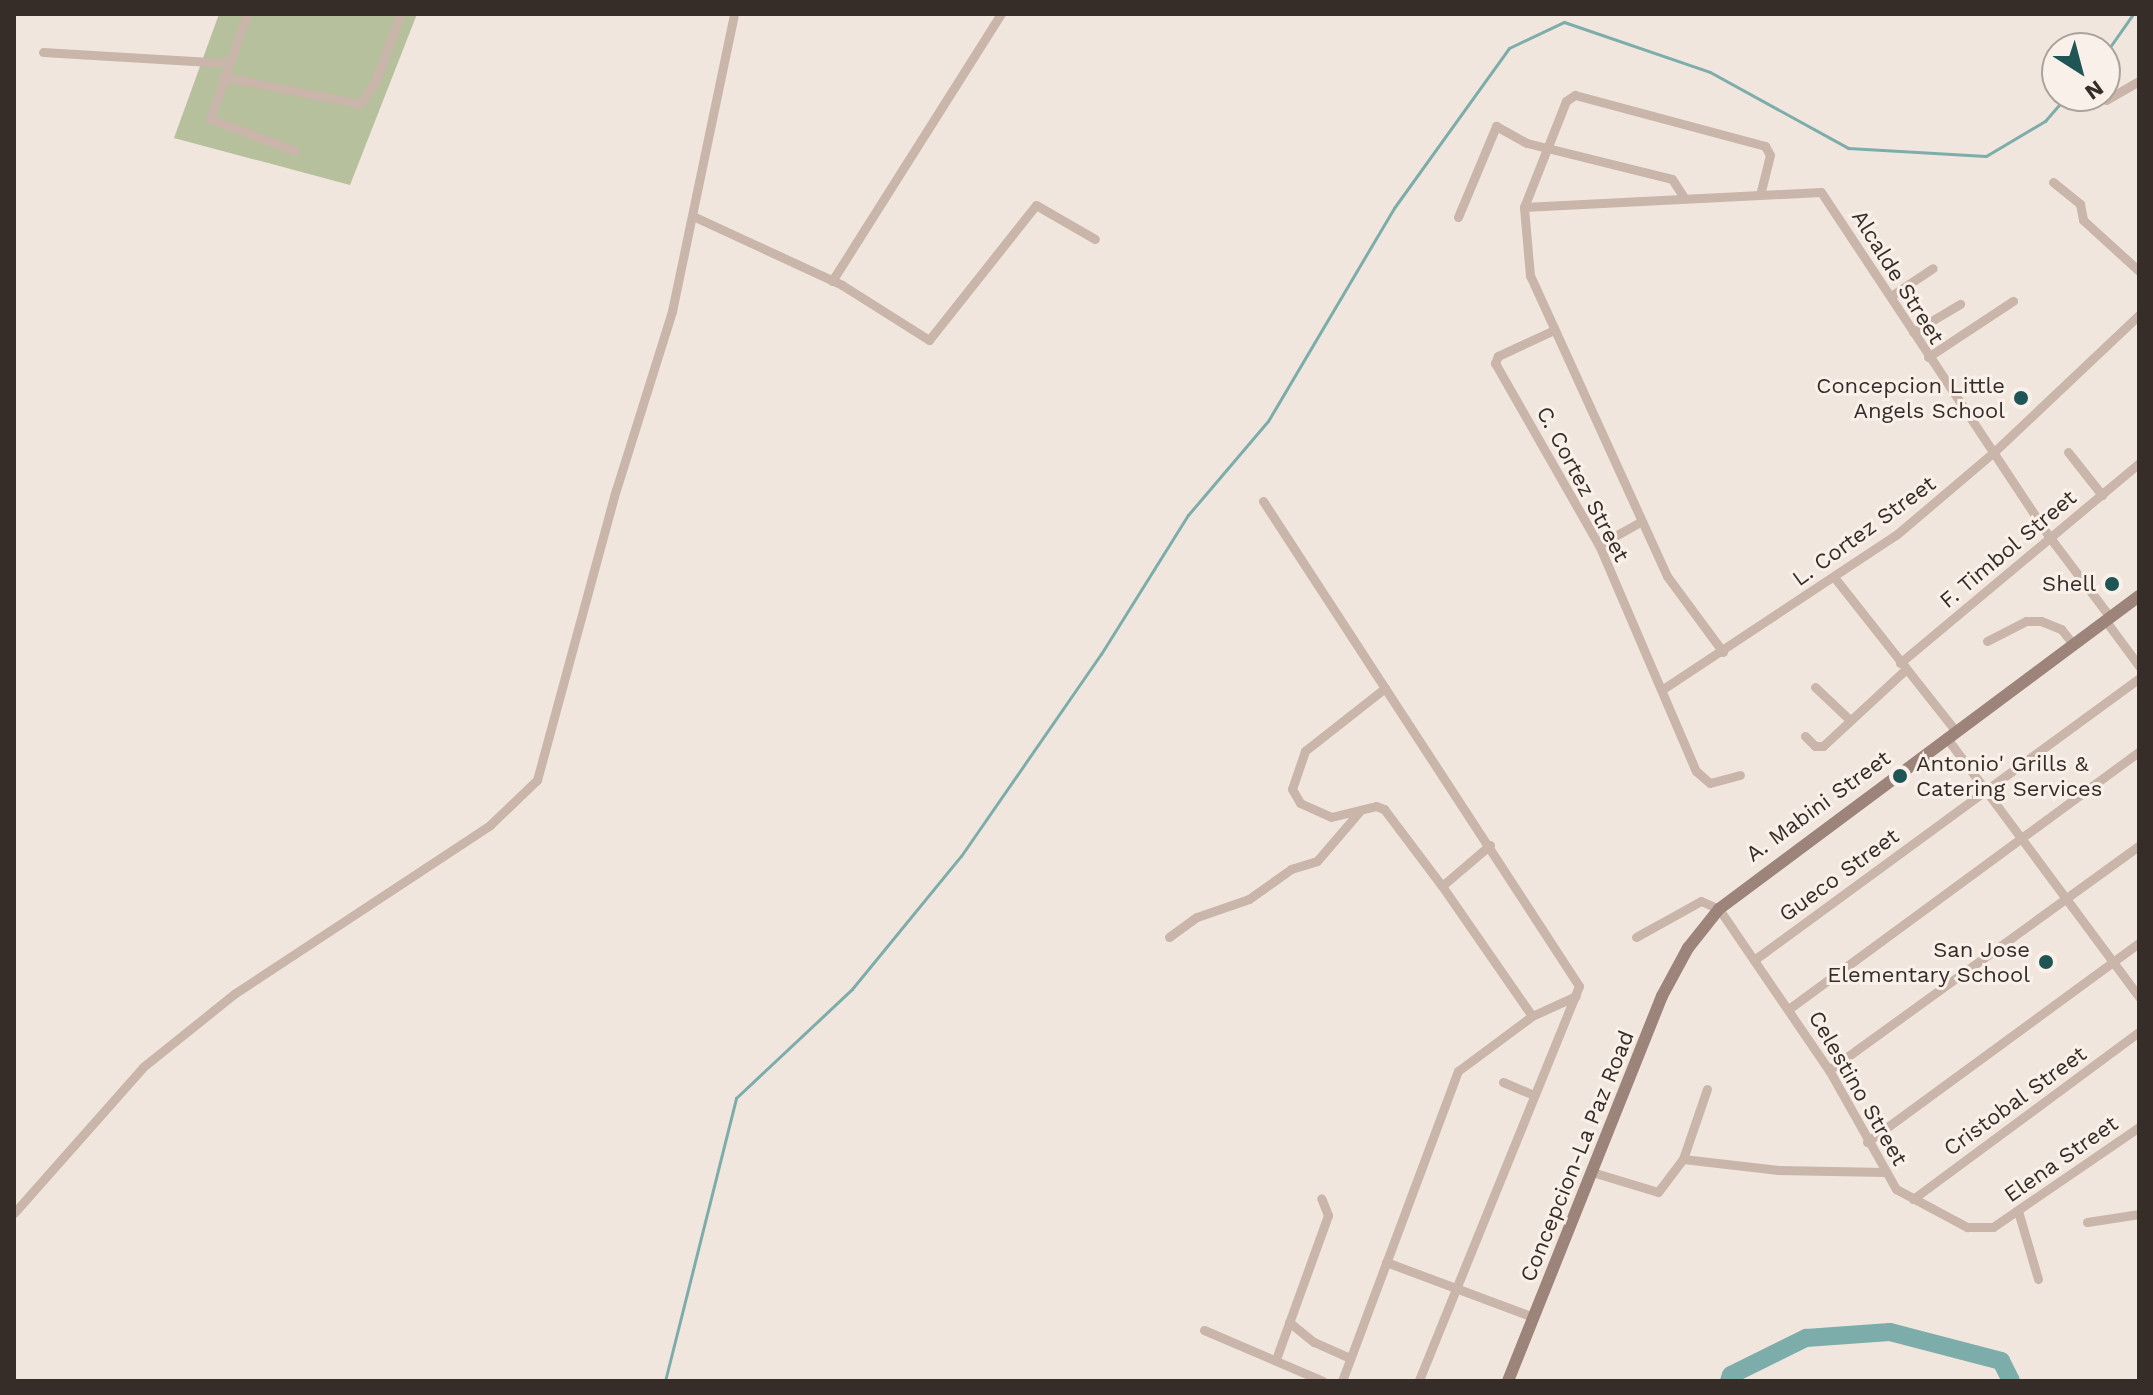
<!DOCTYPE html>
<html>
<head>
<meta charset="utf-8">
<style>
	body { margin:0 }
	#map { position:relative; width:2153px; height:1395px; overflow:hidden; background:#f1e6dd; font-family:"Work Sans",sans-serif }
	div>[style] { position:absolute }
	.green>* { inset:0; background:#b7c09d }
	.stream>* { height:3px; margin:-1.5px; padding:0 1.5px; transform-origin:1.5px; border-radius:1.5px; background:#7cadab }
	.river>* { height:18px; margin:-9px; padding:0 9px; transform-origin:9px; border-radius:9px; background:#7cadab }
	.street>* { height:9px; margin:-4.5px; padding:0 4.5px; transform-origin:4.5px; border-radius:4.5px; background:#c9b5a9 }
	.secondary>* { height:12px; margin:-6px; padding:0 6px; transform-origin:6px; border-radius:6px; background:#9c847a }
	.dots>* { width:22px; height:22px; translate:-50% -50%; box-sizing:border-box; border:4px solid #f9f0e9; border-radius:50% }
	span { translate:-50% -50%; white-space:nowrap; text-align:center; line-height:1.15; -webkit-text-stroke:6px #f9f0e9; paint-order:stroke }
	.street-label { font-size:22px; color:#362c28 }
	.poi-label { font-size:22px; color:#362c28 }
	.right { translate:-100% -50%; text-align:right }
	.left { translate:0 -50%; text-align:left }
	.frame { position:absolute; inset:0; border:16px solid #362c28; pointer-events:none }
	.north { position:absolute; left:2041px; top:32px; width:80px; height:80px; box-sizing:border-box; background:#f9f0e9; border:2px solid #aba29c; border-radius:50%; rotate:144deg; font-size:22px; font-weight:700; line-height:32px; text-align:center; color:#362c28 }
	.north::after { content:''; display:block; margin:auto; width:28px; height:36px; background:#1f5655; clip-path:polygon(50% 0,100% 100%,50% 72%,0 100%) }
</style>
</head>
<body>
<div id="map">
	<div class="green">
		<i style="clip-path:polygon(219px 14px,417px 14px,350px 185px,174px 138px)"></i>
	</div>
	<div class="stream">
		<i style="left:2105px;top:54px;width:49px;rotate:-55deg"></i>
		<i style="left:665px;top:1381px;width:292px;rotate:-75.9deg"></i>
		<i style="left:736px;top:1098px;width:159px;rotate:-43.2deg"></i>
		<i style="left:852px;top:989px;width:172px;rotate:-50.7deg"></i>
		<i style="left:961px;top:856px;width:246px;rotate:-55.3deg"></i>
		<i style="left:1101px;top:654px;width:164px;rotate:-58deg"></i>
		<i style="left:1188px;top:515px;width:123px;rotate:-49.6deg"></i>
		<i style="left:1268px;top:421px;width:247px;rotate:-59.4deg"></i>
		<i style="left:1394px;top:208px;width:197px;rotate:-54.3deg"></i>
		<i style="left:1509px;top:48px;width:61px;rotate:-25.3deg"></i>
		<i style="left:1564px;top:22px;width:154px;rotate:18.9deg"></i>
		<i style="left:1710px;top:72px;width:158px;rotate:28.8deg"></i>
		<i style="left:1848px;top:148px;width:138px;rotate:3.3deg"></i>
		<i style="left:1986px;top:156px;width:69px;rotate:-30.7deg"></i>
		<i style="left:2045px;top:121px;width:33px;rotate:-49deg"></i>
	</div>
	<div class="river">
		<i style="left:1729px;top:1381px;width:6px;rotate:-72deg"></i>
		<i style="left:1731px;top:1375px;width:84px;rotate:-26.3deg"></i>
		<i style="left:1806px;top:1338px;width:84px;rotate:-4.1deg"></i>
		<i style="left:1890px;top:1332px;width:115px;rotate:14.6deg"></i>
		<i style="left:2001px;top:1361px;width:22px;rotate:63deg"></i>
	</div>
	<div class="street">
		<i style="left:247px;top:14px;width:111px;rotate:109.4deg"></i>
		<i style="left:210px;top:119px;width:91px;rotate:20.6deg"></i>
		<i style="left:43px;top:52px;width:184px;rotate:3.4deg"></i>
		<i style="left:223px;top:77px;width:140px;rotate:11.1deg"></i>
		<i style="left:360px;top:104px;width:29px;rotate:-56deg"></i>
		<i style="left:376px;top:80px;width:70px;rotate:-70deg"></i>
		<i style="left:2106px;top:100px;width:38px;rotate:-30deg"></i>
		<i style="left:2053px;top:182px;width:35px;rotate:39deg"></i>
		<i style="left:2080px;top:204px;width:16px;rotate:79deg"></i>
		<i style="left:2083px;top:220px;width:76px;rotate:42.3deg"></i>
		<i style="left:1524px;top:207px;width:114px;rotate:-68.4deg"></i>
		<i style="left:1566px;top:101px;width:11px;rotate:-34deg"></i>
		<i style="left:1575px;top:95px;width:197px;rotate:15deg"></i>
		<i style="left:1765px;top:146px;width:10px;rotate:61deg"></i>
		<i style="left:1770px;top:155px;width:38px;rotate:104deg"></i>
		<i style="left:695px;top:217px;width:162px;rotate:24.8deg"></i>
		<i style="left:842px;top:285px;width:103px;rotate:32.3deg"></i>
		<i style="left:929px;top:340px;width:172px;rotate:-51.6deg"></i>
		<i style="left:1036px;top:205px;width:68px;rotate:30deg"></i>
		<i style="left:1458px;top:217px;width:99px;rotate:-67.3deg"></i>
		<i style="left:1496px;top:126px;width:35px;rotate:29deg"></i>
		<i style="left:1527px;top:143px;width:149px;rotate:13.9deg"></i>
		<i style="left:1672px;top:179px;width:20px;rotate:57deg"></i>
		<i style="left:832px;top:281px;width:316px;rotate:-57.7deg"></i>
		<i style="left:1891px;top:296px;width:50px;rotate:-33.7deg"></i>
		<i style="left:1554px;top:330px;width:62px;rotate:155.1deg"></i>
		<i style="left:1498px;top:356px;width:8px;rotate:113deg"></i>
		<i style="left:1495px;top:363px;width:210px;rotate:60.3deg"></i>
		<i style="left:1599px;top:545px;width:246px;rotate:66.8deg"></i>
		<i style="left:1696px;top:771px;width:18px;rotate:41deg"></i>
		<i style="left:1710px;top:783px;width:31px;rotate:-15deg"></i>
		<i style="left:1913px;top:332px;width:55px;rotate:-30.8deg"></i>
		<i style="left:1928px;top:357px;width:102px;rotate:-33.4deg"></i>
		<i style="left:2068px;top:452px;width:55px;rotate:51.7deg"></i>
		<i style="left:1263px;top:501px;width:579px;rotate:56.91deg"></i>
		<i style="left:1579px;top:986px;width:426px;rotate:112.1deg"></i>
		<i style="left:1599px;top:545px;width:49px;rotate:-29.2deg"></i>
		<i style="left:1834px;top:577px;width:195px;rotate:51.7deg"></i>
		<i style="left:2105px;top:620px;width:57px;rotate:53.5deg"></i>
		<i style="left:1987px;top:641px;width:44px;rotate:-27.1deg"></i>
		<i style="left:2026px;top:621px;width:15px"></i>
		<i style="left:2041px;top:621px;width:22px;rotate:22deg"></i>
		<i style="left:2061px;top:629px;width:19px;rotate:51deg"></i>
		<i style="left:1723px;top:652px;width:94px;rotate:-126.4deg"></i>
		<i style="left:1667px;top:576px;width:330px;rotate:-114.5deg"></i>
		<i style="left:1530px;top:276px;width:69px;rotate:-95deg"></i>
		<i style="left:1524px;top:207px;width:297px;rotate:-2.9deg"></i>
		<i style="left:1821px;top:192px;width:416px;rotate:56.5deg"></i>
		<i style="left:2051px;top:539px;width:98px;rotate:52.9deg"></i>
		<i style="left:1900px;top:663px;width:312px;rotate:-39.9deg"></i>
		<i style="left:1815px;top:687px;width:48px;rotate:43.3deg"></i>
		<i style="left:1385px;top:688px;width:102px;rotate:141.8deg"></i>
		<i style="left:1305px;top:751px;width:40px;rotate:108.9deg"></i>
		<i style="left:1292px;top:789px;width:16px;rotate:60deg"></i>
		<i style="left:1300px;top:803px;width:34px;rotate:24deg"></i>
		<i style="left:1331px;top:817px;width:46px;rotate:-13.7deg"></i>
		<i style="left:1376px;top:806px;width:9px;rotate:21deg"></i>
		<i style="left:1384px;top:809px;width:96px;rotate:53deg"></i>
		<i style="left:1663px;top:689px;width:279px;rotate:-33.5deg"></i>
		<i style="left:1896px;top:535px;width:130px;rotate:-40.3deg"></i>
		<i style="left:1995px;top:451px;width:198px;rotate:-43.4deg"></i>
		<i style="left:1805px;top:736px;width:14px;rotate:45deg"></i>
		<i style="left:1815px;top:746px;width:8px"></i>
		<i style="left:1823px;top:746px;width:112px;rotate:-42.8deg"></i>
		<i style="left:1946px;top:737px;width:324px;rotate:53.4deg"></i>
		<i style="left:1490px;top:845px;width:63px;rotate:139.5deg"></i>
		<i style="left:1442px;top:886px;width:158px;rotate:55.3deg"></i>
		<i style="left:1169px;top:937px;width:34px;rotate:-36deg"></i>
		<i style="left:1197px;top:917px;width:55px;rotate:-19.1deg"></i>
		<i style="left:1249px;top:899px;width:52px;rotate:-35.5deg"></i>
		<i style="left:1291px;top:869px;width:27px;rotate:-17deg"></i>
		<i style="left:1317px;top:861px;width:65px;rotate:-49.4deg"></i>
		<i style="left:1636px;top:937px;width:74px;rotate:-29deg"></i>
		<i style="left:1701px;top:901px;width:20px;rotate:24deg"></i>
		<i style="left:1719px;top:909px;width:195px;rotate:55.7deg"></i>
		<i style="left:1829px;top:1070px;width:137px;rotate:60.6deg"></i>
		<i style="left:1896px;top:1189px;width:81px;rotate:28.2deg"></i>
		<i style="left:1967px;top:1227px;width:26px"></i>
		<i style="left:1993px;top:1227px;width:177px;rotate:-34.4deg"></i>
		<i style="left:1754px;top:960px;width:477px;rotate:-36.2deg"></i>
		<i style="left:1790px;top:1008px;width:433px;rotate:-36.3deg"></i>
		<i style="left:1829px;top:1070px;width:382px;rotate:-35.9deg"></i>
		<i style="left:1503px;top:1082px;width:34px;rotate:23deg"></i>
		<i style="left:1867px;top:1142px;width:337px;rotate:-36.2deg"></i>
		<i style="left:1683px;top:1159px;width:74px;rotate:-71.1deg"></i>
		<i style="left:1592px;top:1172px;width:69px;rotate:16.9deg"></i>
		<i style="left:1658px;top:1192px;width:41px;rotate:-52.9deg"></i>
		<i style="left:1683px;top:1159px;width:96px;rotate:6.6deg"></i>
		<i style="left:1778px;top:1170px;width:107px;rotate:1.1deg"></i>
		<i style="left:1913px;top:1199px;width:281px;rotate:-36.5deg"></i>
		<i style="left:2018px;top:1211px;width:71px;rotate:73.6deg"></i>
		<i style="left:14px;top:1213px;width:195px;rotate:-48.5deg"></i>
		<i style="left:143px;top:1067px;width:117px;rotate:-38.7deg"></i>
		<i style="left:234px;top:994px;width:307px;rotate:-33.4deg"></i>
		<i style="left:490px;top:825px;width:65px;rotate:-43.8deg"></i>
		<i style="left:537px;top:780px;width:301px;rotate:-74.8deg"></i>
		<i style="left:616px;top:490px;width:188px;rotate:-72.6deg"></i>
		<i style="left:672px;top:311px;width:303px;rotate:-78.2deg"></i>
		<i style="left:2087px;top:1222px;width:53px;rotate:-8.7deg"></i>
		<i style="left:1386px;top:1262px;width:157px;rotate:20.5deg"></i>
		<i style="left:1289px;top:1322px;width:32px;rotate:39deg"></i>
		<i style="left:1314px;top:1342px;width:39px;rotate:24deg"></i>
		<i style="left:1204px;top:1330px;width:129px;rotate:23.2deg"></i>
		<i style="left:1276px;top:1359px;width:153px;rotate:-70.1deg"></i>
		<i style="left:1328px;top:1215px;width:18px;rotate:-112deg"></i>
		<i style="left:1342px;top:1381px;width:331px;rotate:-69.5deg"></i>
		<i style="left:1458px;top:1071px;width:92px;rotate:-36.6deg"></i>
		<i style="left:1532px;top:1016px;width:48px;rotate:-24.4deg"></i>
	</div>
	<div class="secondary">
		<i style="left:1508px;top:1381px;width:415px;rotate:-68.2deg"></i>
		<i style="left:1662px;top:996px;width:55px;rotate:-61.6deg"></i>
		<i style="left:1688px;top:948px;width:50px;rotate:-51.5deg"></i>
		<i style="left:1719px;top:909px;width:524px;rotate:-36.69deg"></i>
	</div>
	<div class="dots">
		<i style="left:2021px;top:398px;background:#1f5655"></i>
		<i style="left:2112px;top:584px;background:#1f5655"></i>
		<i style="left:1900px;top:776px;background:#1f5655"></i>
		<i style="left:2046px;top:962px;background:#1f5655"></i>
	</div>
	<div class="street-label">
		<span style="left:1898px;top:277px;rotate:58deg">Alcalde Street</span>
		<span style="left:1583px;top:484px;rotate:62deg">C. Cortez Street</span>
		<span style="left:1864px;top:531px;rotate:-36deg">L. Cortez Street</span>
		<span style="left:2008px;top:549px;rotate:-40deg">F. Timbol Street</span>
		<span style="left:1818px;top:806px;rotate:-36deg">A. Mabini Street</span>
		<span style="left:1839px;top:875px;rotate:-36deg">Gueco Street</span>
		<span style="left:1858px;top:1088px;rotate:60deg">Celestino Street</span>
		<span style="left:2015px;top:1101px;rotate:-36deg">Cristobal Street</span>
		<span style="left:1577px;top:1156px;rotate:-68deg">Concepcion-La Paz Road</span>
		<span style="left:2061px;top:1159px;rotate:-35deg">Elena Street</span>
	</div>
	<div class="poi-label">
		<span class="right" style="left:2005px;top:398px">Concepcion Little<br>Angels School</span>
		<span class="right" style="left:2096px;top:584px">Shell</span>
		<span class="left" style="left:1916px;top:776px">Antonio' Grills &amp;<br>Catering Services</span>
		<span class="right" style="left:2030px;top:962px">San Jose<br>Elementary School</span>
	</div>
	<div class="frame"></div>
	<div class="north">N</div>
</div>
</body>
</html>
